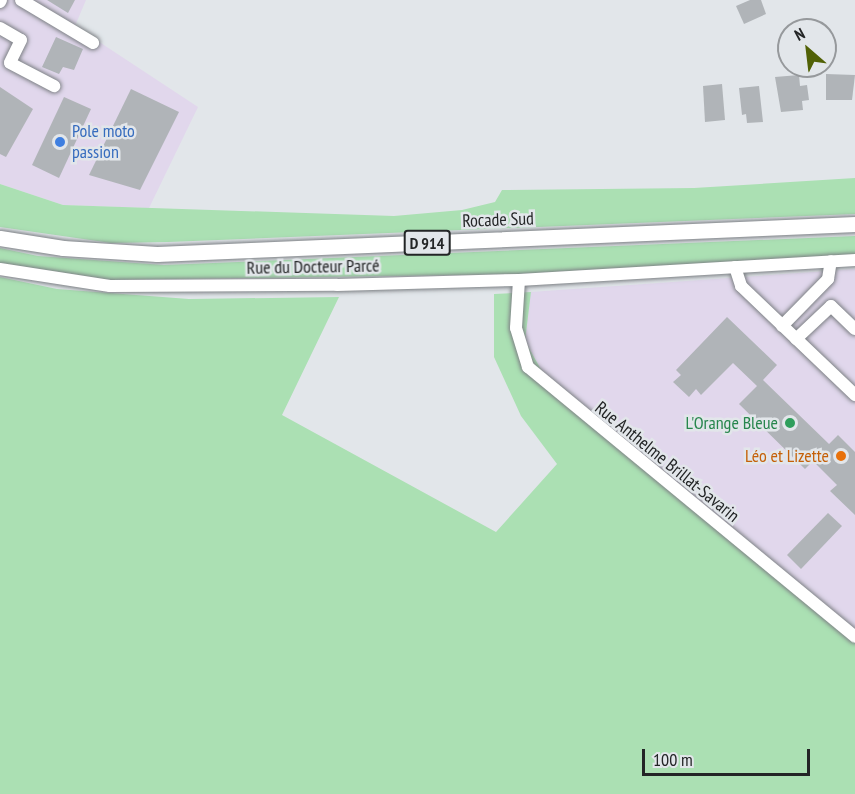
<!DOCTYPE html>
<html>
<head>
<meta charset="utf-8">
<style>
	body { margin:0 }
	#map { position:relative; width:855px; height:794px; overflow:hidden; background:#e2e6ea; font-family:"PT Sans Narrow",sans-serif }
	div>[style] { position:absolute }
	.commercial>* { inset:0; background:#e1d7ec }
	.green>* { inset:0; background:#abe0b3 }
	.building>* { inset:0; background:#b0b4b8 }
	.roads { filter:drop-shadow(0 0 2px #7d8185) drop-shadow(0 0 2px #7d8185) }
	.minor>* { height:12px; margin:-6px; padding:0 6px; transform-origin:6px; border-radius:6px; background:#fff }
	.major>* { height:15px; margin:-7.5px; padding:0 7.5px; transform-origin:7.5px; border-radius:7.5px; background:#fff }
	.dots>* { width:16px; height:16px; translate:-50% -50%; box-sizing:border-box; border:3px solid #e2e6ea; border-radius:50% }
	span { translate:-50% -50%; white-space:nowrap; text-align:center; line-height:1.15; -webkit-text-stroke:5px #e2e6ea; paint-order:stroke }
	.shield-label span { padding:2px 4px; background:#e2e6ea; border:2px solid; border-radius:4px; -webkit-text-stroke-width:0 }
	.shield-label { font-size:16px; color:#232526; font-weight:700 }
	.shop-label { font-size:18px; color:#366cbe }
	.left { translate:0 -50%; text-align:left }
	.street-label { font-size:18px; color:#232526 }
	.leisure-label { font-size:18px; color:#27864d }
	.right { translate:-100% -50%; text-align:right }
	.food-label { font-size:18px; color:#c56008 }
	.north { position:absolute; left:777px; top:18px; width:60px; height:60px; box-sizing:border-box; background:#e2e6ea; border:2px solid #96999c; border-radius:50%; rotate:332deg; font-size:16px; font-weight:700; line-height:24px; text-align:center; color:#232526 }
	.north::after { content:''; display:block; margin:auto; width:21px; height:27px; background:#516106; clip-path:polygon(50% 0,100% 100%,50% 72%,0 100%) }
	.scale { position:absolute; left:642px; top:749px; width:168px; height:27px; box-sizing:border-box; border:3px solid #232526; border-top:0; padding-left:8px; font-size:18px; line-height:21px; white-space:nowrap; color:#232526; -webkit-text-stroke:4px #e2e6ea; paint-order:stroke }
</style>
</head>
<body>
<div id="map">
	<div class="commercial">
		<i style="clip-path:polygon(0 0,86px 0,75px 26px,198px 107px,149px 208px,63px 205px,0 184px)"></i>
		<i style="clip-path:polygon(855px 269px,855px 631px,543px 373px,525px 341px,525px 316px,531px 292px)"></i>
	</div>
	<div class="green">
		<i style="clip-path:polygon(855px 178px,855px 214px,168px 242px,111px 243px,0 227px,0 184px,63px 205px,394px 216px,462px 210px,495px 202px,502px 190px,694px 188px)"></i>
		<i style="clip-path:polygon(855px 236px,855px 255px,519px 274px,111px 280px,0 263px,0 248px,38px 256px,164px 265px)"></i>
		<i style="clip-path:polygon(0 277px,57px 289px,189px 299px,339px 297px,282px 415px,496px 532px,557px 464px,521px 416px,494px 357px,494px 294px,531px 292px,525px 341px,543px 373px,855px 631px,855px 794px,0 794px)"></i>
	</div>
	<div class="building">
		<i style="clip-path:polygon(47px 0,75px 0,68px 13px)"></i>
		<i style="clip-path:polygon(750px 0,761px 0,766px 14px,744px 24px,736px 6px)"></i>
		<i style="clip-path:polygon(56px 37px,83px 49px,74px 70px,63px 67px,59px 74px,42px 67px)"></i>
		<i style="clip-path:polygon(826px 74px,855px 75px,852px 100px,826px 100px)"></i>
		<i style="clip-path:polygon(799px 75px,800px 86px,807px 85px,809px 100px,802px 101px,803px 110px,781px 112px,775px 77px)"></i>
		<i style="clip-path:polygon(722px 84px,725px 120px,705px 122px,703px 86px)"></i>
		<i style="clip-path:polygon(759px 86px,763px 122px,747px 123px,746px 114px,742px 115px,739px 88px)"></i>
		<i style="clip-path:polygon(0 87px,33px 109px,6px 157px,0 154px)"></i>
		<i style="clip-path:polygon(131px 89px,179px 112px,140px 190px,89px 175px)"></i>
		<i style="clip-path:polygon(64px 97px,91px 109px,59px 178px,32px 165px)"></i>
		<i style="clip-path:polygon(727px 317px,777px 365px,763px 380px,829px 444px,838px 435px,855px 452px,855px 515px,830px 491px,837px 485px,813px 461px,805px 469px,739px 404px,757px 386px,733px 363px,701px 395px,696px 389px,689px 397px,673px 382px,681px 375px,676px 370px)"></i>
		<i style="clip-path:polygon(828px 513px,842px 526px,801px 569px,787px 555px)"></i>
	</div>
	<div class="roads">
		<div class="minor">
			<i style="left:21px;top:0;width:84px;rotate:30.8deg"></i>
			<i style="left:0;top:2px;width:2px;rotate:-63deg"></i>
			<i style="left:0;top:28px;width:24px;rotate:30deg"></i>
			<i style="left:21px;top:40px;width:25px;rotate:116deg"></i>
			<i style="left:10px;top:63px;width:50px;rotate:27.6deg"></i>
			<i style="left:735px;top:267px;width:20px;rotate:72deg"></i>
			<i style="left:741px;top:286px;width:158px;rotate:43.7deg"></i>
			<i style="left:0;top:269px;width:111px;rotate:8.8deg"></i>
			<i style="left:110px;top:286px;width:227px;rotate:-0.3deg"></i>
			<i style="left:337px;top:285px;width:182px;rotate:-1.6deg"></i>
			<i style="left:519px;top:280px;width:337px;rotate:-3.4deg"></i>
			<i style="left:519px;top:280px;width:48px;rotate:93.6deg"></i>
			<i style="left:516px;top:328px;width:41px;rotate:72.9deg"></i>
			<i style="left:528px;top:367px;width:424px;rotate:39.5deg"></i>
			<i style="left:782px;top:326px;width:66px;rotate:-45.6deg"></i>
			<i style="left:828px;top:279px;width:18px;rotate:-81deg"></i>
			<i style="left:796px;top:339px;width:48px;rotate:-43.3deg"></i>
			<i style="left:831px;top:306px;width:33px;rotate:44deg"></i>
		</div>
		<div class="major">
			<i style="left:0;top:238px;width:64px;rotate:9deg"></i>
			<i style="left:63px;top:248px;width:94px;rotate:3.7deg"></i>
			<i style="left:157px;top:254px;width:699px;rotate:-2.46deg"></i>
		</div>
	</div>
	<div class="dots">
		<i style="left:60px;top:142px;background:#3f7fe0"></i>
		<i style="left:790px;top:423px;background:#2e9e5b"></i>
		<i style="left:841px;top:456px;background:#e8710a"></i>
	</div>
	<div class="shield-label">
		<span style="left:427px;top:243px">D 914</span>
	</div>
	<div class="shop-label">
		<span class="left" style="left:72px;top:142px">Pole moto<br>passion</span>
	</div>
	<div class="street-label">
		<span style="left:498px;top:220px;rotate:-2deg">Rocade Sud</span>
		<span style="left:313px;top:267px;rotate:-1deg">Rue du Docteur Parcé</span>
		<span style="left:667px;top:462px;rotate:39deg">Rue Anthelme Brillat-Savarin</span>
	</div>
	<div class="leisure-label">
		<span class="right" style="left:778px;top:423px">L'Orange Bleue</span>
	</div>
	<div class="food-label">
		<span class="right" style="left:829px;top:456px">Léo et Lizette</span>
	</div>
	<div class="north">N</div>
	<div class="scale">100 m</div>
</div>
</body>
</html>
